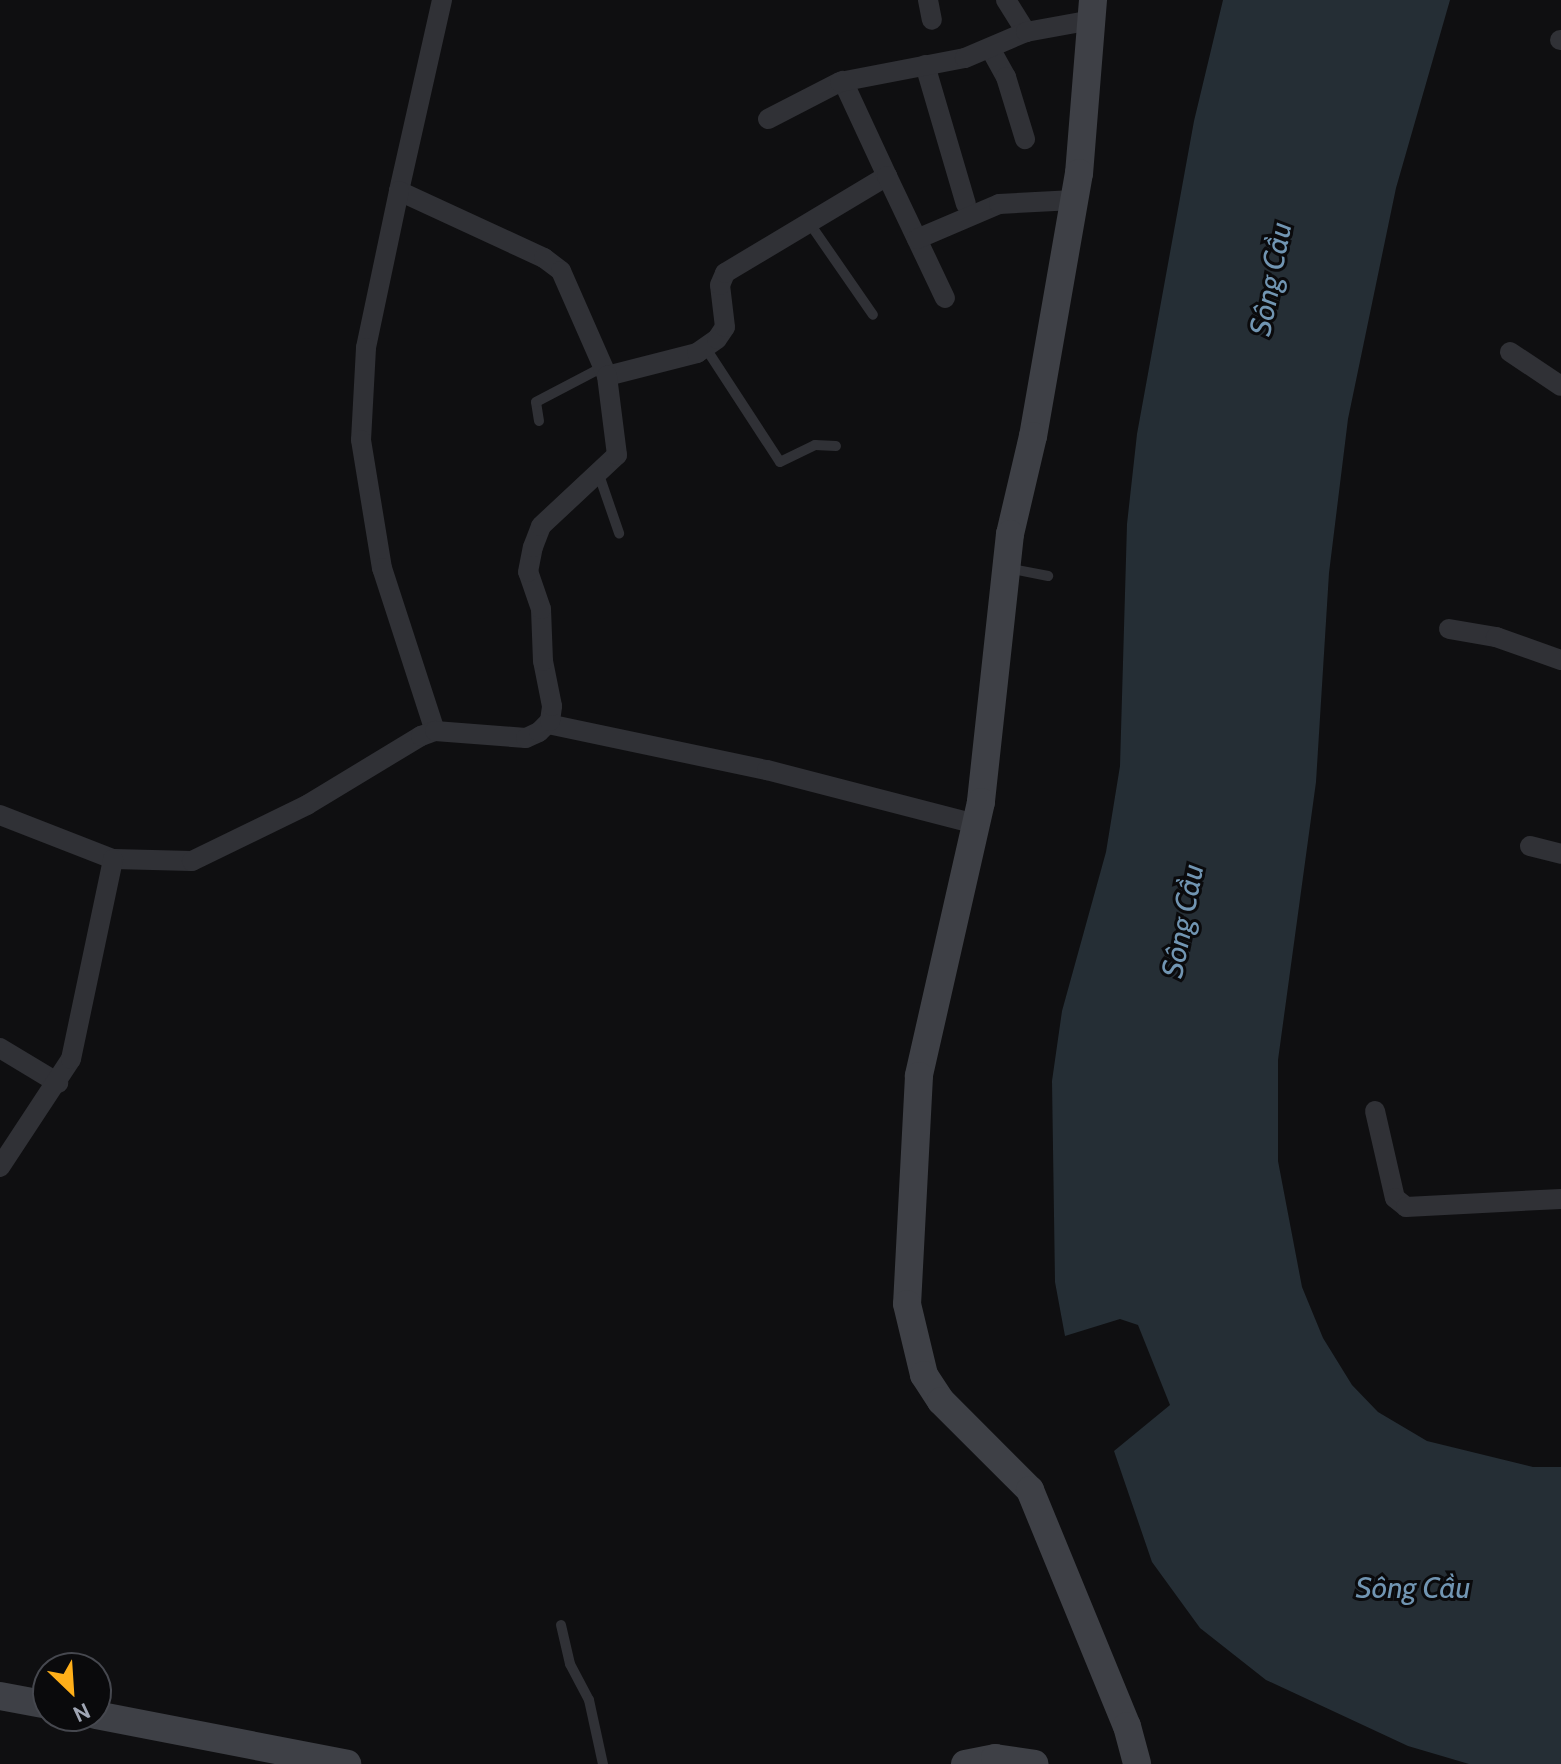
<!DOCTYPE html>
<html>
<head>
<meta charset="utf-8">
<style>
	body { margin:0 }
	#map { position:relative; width:1561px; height:1764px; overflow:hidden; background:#0f0f11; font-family:Cabin,sans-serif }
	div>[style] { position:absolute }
	.water>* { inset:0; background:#252e35 }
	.lane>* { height:10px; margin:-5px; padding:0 5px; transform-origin:5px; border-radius:5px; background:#303136 }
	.street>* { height:20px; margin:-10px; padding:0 10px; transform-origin:10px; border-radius:10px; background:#303136 }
	.secondary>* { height:28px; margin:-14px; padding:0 14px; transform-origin:14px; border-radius:14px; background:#3e4046 }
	span { translate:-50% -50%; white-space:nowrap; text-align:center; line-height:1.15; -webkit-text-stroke:6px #0a0a0c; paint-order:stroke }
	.water-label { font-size:30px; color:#7195b2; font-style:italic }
	.north { position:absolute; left:32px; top:1652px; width:80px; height:80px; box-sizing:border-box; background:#0a0a0c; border:2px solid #46484f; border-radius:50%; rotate:155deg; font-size:22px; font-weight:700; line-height:32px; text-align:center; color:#9fa5b3 }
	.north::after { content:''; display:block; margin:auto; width:28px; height:36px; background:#ffaf19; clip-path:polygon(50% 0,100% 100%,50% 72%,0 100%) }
</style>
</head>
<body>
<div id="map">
	<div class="water">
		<i style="clip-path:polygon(1223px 0,1450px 0,1396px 188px,1348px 419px,1329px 573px,1316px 782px,1278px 1060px,1278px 1161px,1302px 1287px,1323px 1338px,1352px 1385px,1378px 1412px,1427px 1441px,1533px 1467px,1561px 1467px,1561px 1764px,1469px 1764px,1408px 1746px,1266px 1680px,1200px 1628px,1152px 1562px,1114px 1451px,1170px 1405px,1138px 1325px,1120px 1319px,1065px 1336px,1055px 1282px,1052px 1081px,1062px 1011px,1106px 852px,1120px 766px,1127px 524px,1137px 434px,1194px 121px)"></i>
	</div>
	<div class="lane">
		<i style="left:808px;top:221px;width:114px;rotate:55.3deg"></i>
		<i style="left:705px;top:347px;width:137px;rotate:56.9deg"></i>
		<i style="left:780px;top:462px;width:39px;rotate:-26deg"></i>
		<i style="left:815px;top:445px;width:21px;rotate:3deg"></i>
		<i style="left:539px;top:421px;width:19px;rotate:-99deg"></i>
		<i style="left:536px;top:402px;width:76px;rotate:-27.6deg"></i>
		<i style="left:598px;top:472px;width:65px;rotate:71deg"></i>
		<i style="left:1007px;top:568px;width:42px;rotate:11deg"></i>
		<i style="left:561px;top:1625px;width:40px;rotate:77deg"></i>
		<i style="left:570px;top:1664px;width:41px;rotate:62.2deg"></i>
		<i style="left:589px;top:1700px;width:66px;rotate:77.7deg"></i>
	</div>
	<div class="street">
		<i style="left:442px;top:0;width:196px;rotate:102.7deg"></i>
		<i style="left:399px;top:191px;width:160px;rotate:24.8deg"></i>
		<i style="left:544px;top:258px;width:21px;rotate:37deg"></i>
		<i style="left:561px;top:271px;width:115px;rotate:66.3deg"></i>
		<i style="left:607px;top:376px;width:93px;rotate:-14.3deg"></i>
		<i style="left:697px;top:353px;width:24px;rotate:-35deg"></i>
		<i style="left:717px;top:339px;width:14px;rotate:-56deg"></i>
		<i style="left:725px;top:327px;width:42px;rotate:-96.8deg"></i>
		<i style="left:720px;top:285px;width:13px;rotate:-67deg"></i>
		<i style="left:725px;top:273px;width:189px;rotate:-30.9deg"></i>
		<i style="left:887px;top:176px;width:105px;rotate:-114.9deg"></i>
		<i style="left:928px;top:0;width:20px;rotate:79deg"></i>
		<i style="left:1006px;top:0;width:38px;rotate:58deg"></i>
		<i style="left:1560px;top:40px;width:1px"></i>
		<i style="left:991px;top:50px;width:31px;rotate:61deg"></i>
		<i style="left:1006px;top:77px;width:65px;rotate:73deg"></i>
		<i style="left:925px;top:65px;width:145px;rotate:73.6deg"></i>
		<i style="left:768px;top:119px;width:81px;rotate:-27.2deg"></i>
		<i style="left:840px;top:82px;width:127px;rotate:-10.9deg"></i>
		<i style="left:965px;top:58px;width:66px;rotate:-23.1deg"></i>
		<i style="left:1026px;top:32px;width:67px;rotate:-10.3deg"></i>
		<i style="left:887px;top:176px;width:135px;rotate:64.6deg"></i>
		<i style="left:399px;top:191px;width:160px;rotate:101.9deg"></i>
		<i style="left:366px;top:348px;width:92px;rotate:93.1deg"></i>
		<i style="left:361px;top:440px;width:130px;rotate:80.7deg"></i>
		<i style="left:382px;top:568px;width:171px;rotate:72deg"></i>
		<i style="left:917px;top:239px;width:89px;rotate:-23.1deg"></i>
		<i style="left:999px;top:204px;width:75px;rotate:-3.1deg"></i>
		<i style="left:1510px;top:352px;width:61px;rotate:33.7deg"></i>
		<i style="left:1449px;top:629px;width:48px;rotate:9.7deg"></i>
		<i style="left:1496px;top:637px;width:69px;rotate:19.5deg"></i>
		<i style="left:548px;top:724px;width:224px;rotate:11.9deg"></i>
		<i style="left:767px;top:770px;width:216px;rotate:14.5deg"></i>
		<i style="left:0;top:815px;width:121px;rotate:21.3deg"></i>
		<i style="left:113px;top:859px;width:79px;rotate:1.5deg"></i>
		<i style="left:192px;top:861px;width:128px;rotate:-26deg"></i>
		<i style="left:307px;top:805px;width:133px;rotate:-31.2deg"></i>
		<i style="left:421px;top:736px;width:15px;rotate:-20deg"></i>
		<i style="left:435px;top:731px;width:91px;rotate:4.4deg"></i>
		<i style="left:526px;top:738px;width:14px;rotate:-25deg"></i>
		<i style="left:539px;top:732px;width:16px;rotate:-45deg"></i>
		<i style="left:550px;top:721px;width:15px;rotate:-82deg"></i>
		<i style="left:552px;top:706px;width:46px;rotate:-101.3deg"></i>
		<i style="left:543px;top:661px;width:52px;rotate:-92.2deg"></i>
		<i style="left:541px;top:609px;width:39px;rotate:-109deg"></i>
		<i style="left:528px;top:572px;width:25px;rotate:-79deg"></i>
		<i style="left:533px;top:547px;width:22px;rotate:-69deg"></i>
		<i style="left:541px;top:526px;width:104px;rotate:-43.1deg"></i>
		<i style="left:617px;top:455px;width:80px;rotate:-97.2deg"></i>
		<i style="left:1530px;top:846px;width:32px;rotate:14deg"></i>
		<i style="left:0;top:1048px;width:68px;rotate:31.1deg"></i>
		<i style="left:1375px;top:1111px;width:89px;rotate:77.1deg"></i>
		<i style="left:1395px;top:1198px;width:14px;rotate:39deg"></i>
		<i style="left:1406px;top:1207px;width:155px;rotate:-3deg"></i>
		<i style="left:0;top:1167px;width:129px;rotate:-56.7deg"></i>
		<i style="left:71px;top:1059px;width:204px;rotate:-78.1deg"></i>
	</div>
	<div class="secondary">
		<i style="left:1093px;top:0;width:174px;rotate:94.6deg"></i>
		<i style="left:1079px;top:173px;width:267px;rotate:99.9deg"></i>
		<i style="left:1033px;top:436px;width:101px;rotate:103.2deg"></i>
		<i style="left:1010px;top:534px;width:270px;rotate:96.2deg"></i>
		<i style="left:981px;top:802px;width:281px;rotate:102.8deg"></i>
		<i style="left:919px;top:1076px;width:228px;rotate:93deg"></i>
		<i style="left:907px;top:1304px;width:73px;rotate:76.5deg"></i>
		<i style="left:924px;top:1375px;width:31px;rotate:57deg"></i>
		<i style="left:941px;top:1401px;width:126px;rotate:45deg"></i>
		<i style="left:1030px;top:1490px;width:255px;rotate:67.7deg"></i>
		<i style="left:1127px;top:1726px;width:39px;rotate:75deg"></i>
		<i style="left:0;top:1696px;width:49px;rotate:10.6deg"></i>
		<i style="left:96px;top:1715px;width:256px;rotate:11deg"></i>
		<i style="left:965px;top:1764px;width:31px;rotate:-11deg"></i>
		<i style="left:995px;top:1758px;width:40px;rotate:8.5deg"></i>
	</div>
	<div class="water-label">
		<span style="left:1271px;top:279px;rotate:-79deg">Sông Cầu</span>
		<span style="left:1183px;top:921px;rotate:-79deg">Sông Cầu</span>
		<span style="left:1413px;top:1588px">Sông Cầu</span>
	</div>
	<div class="north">N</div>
</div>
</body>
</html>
